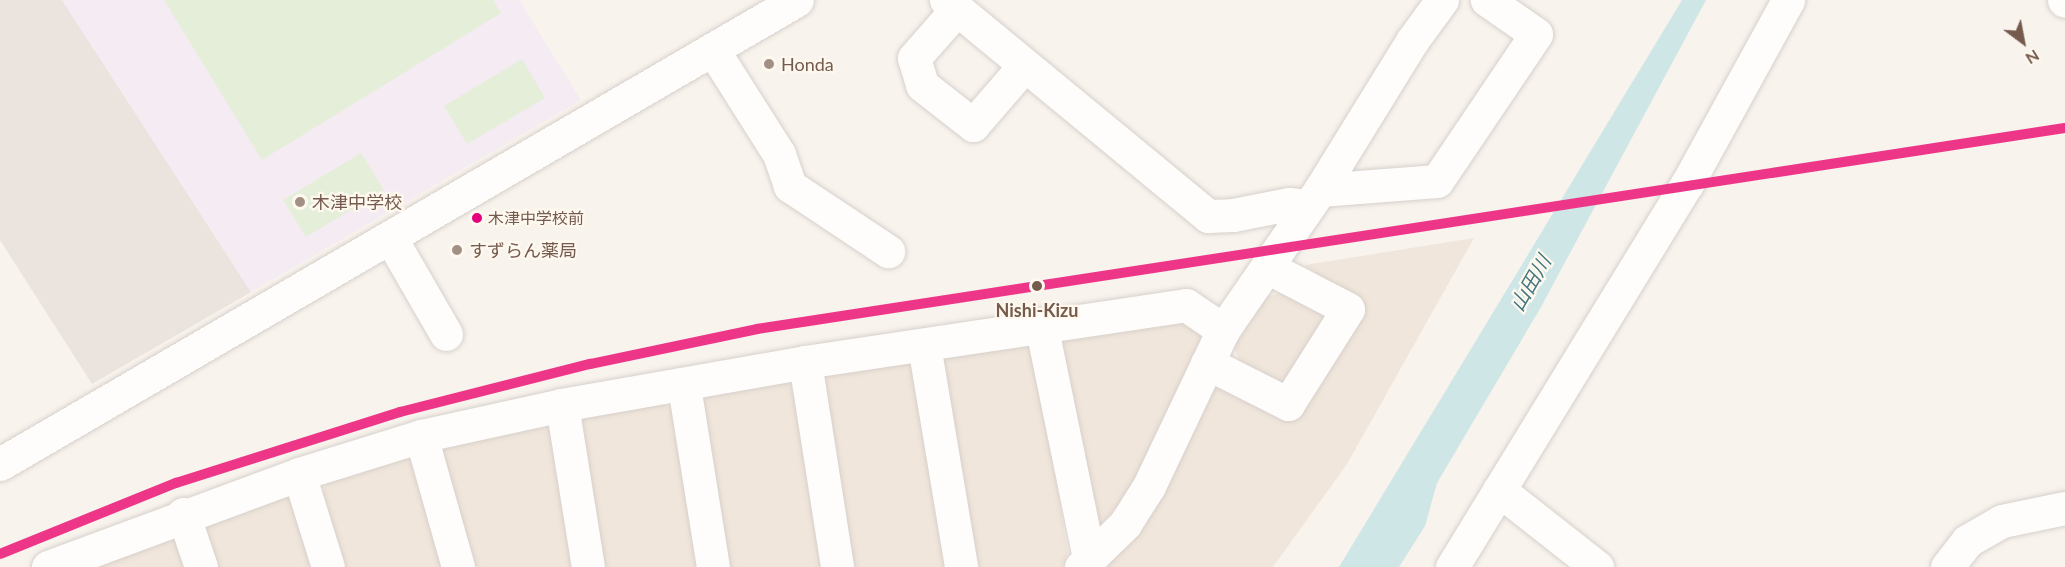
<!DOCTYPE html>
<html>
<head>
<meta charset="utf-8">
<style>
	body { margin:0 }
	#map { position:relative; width:2065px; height:567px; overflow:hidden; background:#f8f3ed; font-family:Lato,"Noto Sans JP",sans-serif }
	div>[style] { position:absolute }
	.residential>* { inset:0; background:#f0e6db }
	.industrial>* { inset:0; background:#eae3de }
	.education>* { inset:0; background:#f4ebf3 }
	.green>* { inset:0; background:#e5eed8 }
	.water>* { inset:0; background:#cfe6e7 }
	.roads { filter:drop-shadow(0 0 2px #d7d0cb) drop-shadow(0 0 2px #d7d0cb) }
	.minor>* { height:33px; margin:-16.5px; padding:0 16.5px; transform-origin:16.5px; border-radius:16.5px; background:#fefdfc }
	.rail-1>* { height:10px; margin:-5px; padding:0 5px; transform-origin:5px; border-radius:5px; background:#ee3689 }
	.dots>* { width:16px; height:16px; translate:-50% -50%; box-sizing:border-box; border:3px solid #fef8ef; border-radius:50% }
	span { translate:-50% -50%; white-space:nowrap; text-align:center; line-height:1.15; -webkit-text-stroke:4.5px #fef8ef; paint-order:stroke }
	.bus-label { font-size:16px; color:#755b4d }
	.left { translate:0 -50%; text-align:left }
	.poi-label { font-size:18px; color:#755b4d }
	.stop-label { font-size:18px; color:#755b4d; font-weight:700 }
	.water-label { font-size:20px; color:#447780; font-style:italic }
	.north { position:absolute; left:1993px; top:12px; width:60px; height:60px; -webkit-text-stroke:4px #fef8ef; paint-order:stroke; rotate:148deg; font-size:16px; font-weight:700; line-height:24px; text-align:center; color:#755b4d }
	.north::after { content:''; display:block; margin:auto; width:21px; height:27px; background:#755b4d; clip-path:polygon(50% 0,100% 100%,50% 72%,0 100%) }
</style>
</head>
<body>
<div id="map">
	<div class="residential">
		<i style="clip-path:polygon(1474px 238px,1347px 464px,1273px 567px,1099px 567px,1217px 386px,1294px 418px,1362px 305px,1305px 265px)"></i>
		<i style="clip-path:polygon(1298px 290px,1322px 305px,1328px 319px,1290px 380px,1276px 385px,1240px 363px,1234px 346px,1267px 296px)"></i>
		<i style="clip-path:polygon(1186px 320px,1197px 326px,1202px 343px,1133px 488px,1098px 528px,1056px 346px,1064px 338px)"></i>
		<i style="clip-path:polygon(1023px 342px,1035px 349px,1068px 553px,1063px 567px,972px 567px,937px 366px,947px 353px)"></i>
		<i style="clip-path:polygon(903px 358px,916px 366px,950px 567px,848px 567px,817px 388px,825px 369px)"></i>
		<i style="clip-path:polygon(783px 379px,795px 387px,826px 567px,725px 567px,697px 410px,708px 395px)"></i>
		<i style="clip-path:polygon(660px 403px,676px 410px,703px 567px,601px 567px,576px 428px,586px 415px)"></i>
		<i style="clip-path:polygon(540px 424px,554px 430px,579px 567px,470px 567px,438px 458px,446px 445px)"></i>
		<i style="clip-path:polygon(404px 457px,418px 464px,448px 567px,344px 567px,322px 495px,326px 485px,340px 476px)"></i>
		<i style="clip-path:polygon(287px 495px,297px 502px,316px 567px,215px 567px,204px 530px,210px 520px)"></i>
		<i style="clip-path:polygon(173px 535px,191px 567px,97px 567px,101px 562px)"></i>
	</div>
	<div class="industrial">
		<i style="clip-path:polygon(0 0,62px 0,251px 292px,92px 384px,0 240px)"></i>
	</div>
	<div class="education">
		<i style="clip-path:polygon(62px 0,519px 0,581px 100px,251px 292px)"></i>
	</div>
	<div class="green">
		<i style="clip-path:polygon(164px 0,493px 0,501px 13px,262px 160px)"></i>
		<i style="clip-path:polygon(522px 59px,545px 98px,467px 144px,444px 106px)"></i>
		<i style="clip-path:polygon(361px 153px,384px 190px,306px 237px,283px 200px)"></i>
	</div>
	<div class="water">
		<i style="clip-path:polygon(1682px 0,1706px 0,1541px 307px,1437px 483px,1425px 526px,1399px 567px,1339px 567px)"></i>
	</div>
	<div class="roads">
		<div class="minor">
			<i style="left:946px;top:0;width:340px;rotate:39.5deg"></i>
			<i style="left:1208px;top:216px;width:25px;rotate:-2deg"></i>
			<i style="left:1233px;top:215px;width:57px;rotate:-11.1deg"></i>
			<i style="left:1289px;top:204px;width:18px;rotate:6deg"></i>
			<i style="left:2064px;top:0;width:1px;rotate:45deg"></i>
			<i style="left:957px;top:9px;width:65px;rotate:131.3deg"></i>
			<i style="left:914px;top:58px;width:28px;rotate:73deg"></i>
			<i style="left:922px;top:85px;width:65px;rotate:38.1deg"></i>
			<i style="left:973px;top:125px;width:78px;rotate:-49.2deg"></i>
			<i style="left:713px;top:50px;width:123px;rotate:57.6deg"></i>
			<i style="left:779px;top:154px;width:34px;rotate:71deg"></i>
			<i style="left:790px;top:186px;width:118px;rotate:33.6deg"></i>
			<i style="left:1320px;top:190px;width:117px;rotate:-4.4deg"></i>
			<i style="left:1437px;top:181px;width:177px;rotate:-56deg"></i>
			<i style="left:1536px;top:34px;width:60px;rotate:-145.2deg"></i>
			<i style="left:390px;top:237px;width:112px;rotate:60deg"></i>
			<i style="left:1041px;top:324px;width:239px;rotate:78.4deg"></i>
			<i style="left:924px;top:345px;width:225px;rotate:80.5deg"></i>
			<i style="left:805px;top:362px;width:207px;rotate:81.1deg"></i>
			<i style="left:1207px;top:363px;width:91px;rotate:26.8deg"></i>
			<i style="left:1288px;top:404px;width:112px;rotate:-57.7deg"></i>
			<i style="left:1348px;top:309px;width:91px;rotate:-152.6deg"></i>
			<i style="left:684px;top:386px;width:183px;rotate:80.9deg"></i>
			<i style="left:562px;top:405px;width:164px;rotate:80.9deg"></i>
			<i style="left:421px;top:436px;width:136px;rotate:74.2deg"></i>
			<i style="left:0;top:464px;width:922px;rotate:-30.21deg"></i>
			<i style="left:299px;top:474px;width:97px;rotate:72.7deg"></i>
			<i style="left:1499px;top:490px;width:125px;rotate:38.2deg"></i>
			<i style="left:183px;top:514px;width:56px;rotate:71.2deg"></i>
			<i style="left:48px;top:567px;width:268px;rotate:-20.3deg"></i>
			<i style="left:299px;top:474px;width:128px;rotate:-17.3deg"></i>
			<i style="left:421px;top:436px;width:144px;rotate:-12.4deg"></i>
			<i style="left:562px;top:405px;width:247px;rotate:-10deg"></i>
			<i style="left:805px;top:362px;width:385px;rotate:-8.5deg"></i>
			<i style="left:1186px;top:305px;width:45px;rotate:34deg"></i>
			<i style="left:1081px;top:567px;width:62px;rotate:-44.3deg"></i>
			<i style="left:1125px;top:524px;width:45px;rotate:-57.7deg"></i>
			<i style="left:1149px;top:486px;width:173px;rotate:-64.6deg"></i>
			<i style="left:1223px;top:330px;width:170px;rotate:-55.3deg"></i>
			<i style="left:1320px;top:190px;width:175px;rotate:-58.3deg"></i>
			<i style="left:1412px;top:41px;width:51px;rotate:-53.8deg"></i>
			<i style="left:1452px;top:567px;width:449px;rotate:-58.5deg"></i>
			<i style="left:1687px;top:184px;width:210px;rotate:-61.2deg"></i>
			<i style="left:1947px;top:567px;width:33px;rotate:-52deg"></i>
			<i style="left:1967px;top:541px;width:40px;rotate:-29.7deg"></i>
			<i style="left:2002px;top:521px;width:64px;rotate:-11.7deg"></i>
		</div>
	</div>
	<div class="rail-1">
		<i style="left:0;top:554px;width:190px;rotate:-22deg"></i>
		<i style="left:176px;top:483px;width:235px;rotate:-17.6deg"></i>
		<i style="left:400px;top:412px;width:196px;rotate:-14.2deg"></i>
		<i style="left:590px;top:364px;width:171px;rotate:-11.8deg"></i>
		<i style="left:757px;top:329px;width:1323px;rotate:-8.74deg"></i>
	</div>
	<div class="dots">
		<i style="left:769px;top:64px;background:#a39085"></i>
		<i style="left:300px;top:202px;background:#a39085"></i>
		<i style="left:477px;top:218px;background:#e5007d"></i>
		<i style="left:457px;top:250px;background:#a39085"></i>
		<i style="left:1037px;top:286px;background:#755b4d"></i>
	</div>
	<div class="bus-label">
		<span class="left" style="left:488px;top:218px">木津中学校前</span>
	</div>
	<div class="poi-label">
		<span class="left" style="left:781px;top:64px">Honda</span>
		<span class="left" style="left:312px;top:202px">木津中学校</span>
		<span class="left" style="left:469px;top:250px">すずらん薬局</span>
	</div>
	<div class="stop-label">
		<span style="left:1037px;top:310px">Nishi-Kizu</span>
	</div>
	<div class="water-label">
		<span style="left:1530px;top:283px;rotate:-60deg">山田川</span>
	</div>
	<div class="north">N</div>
</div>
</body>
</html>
